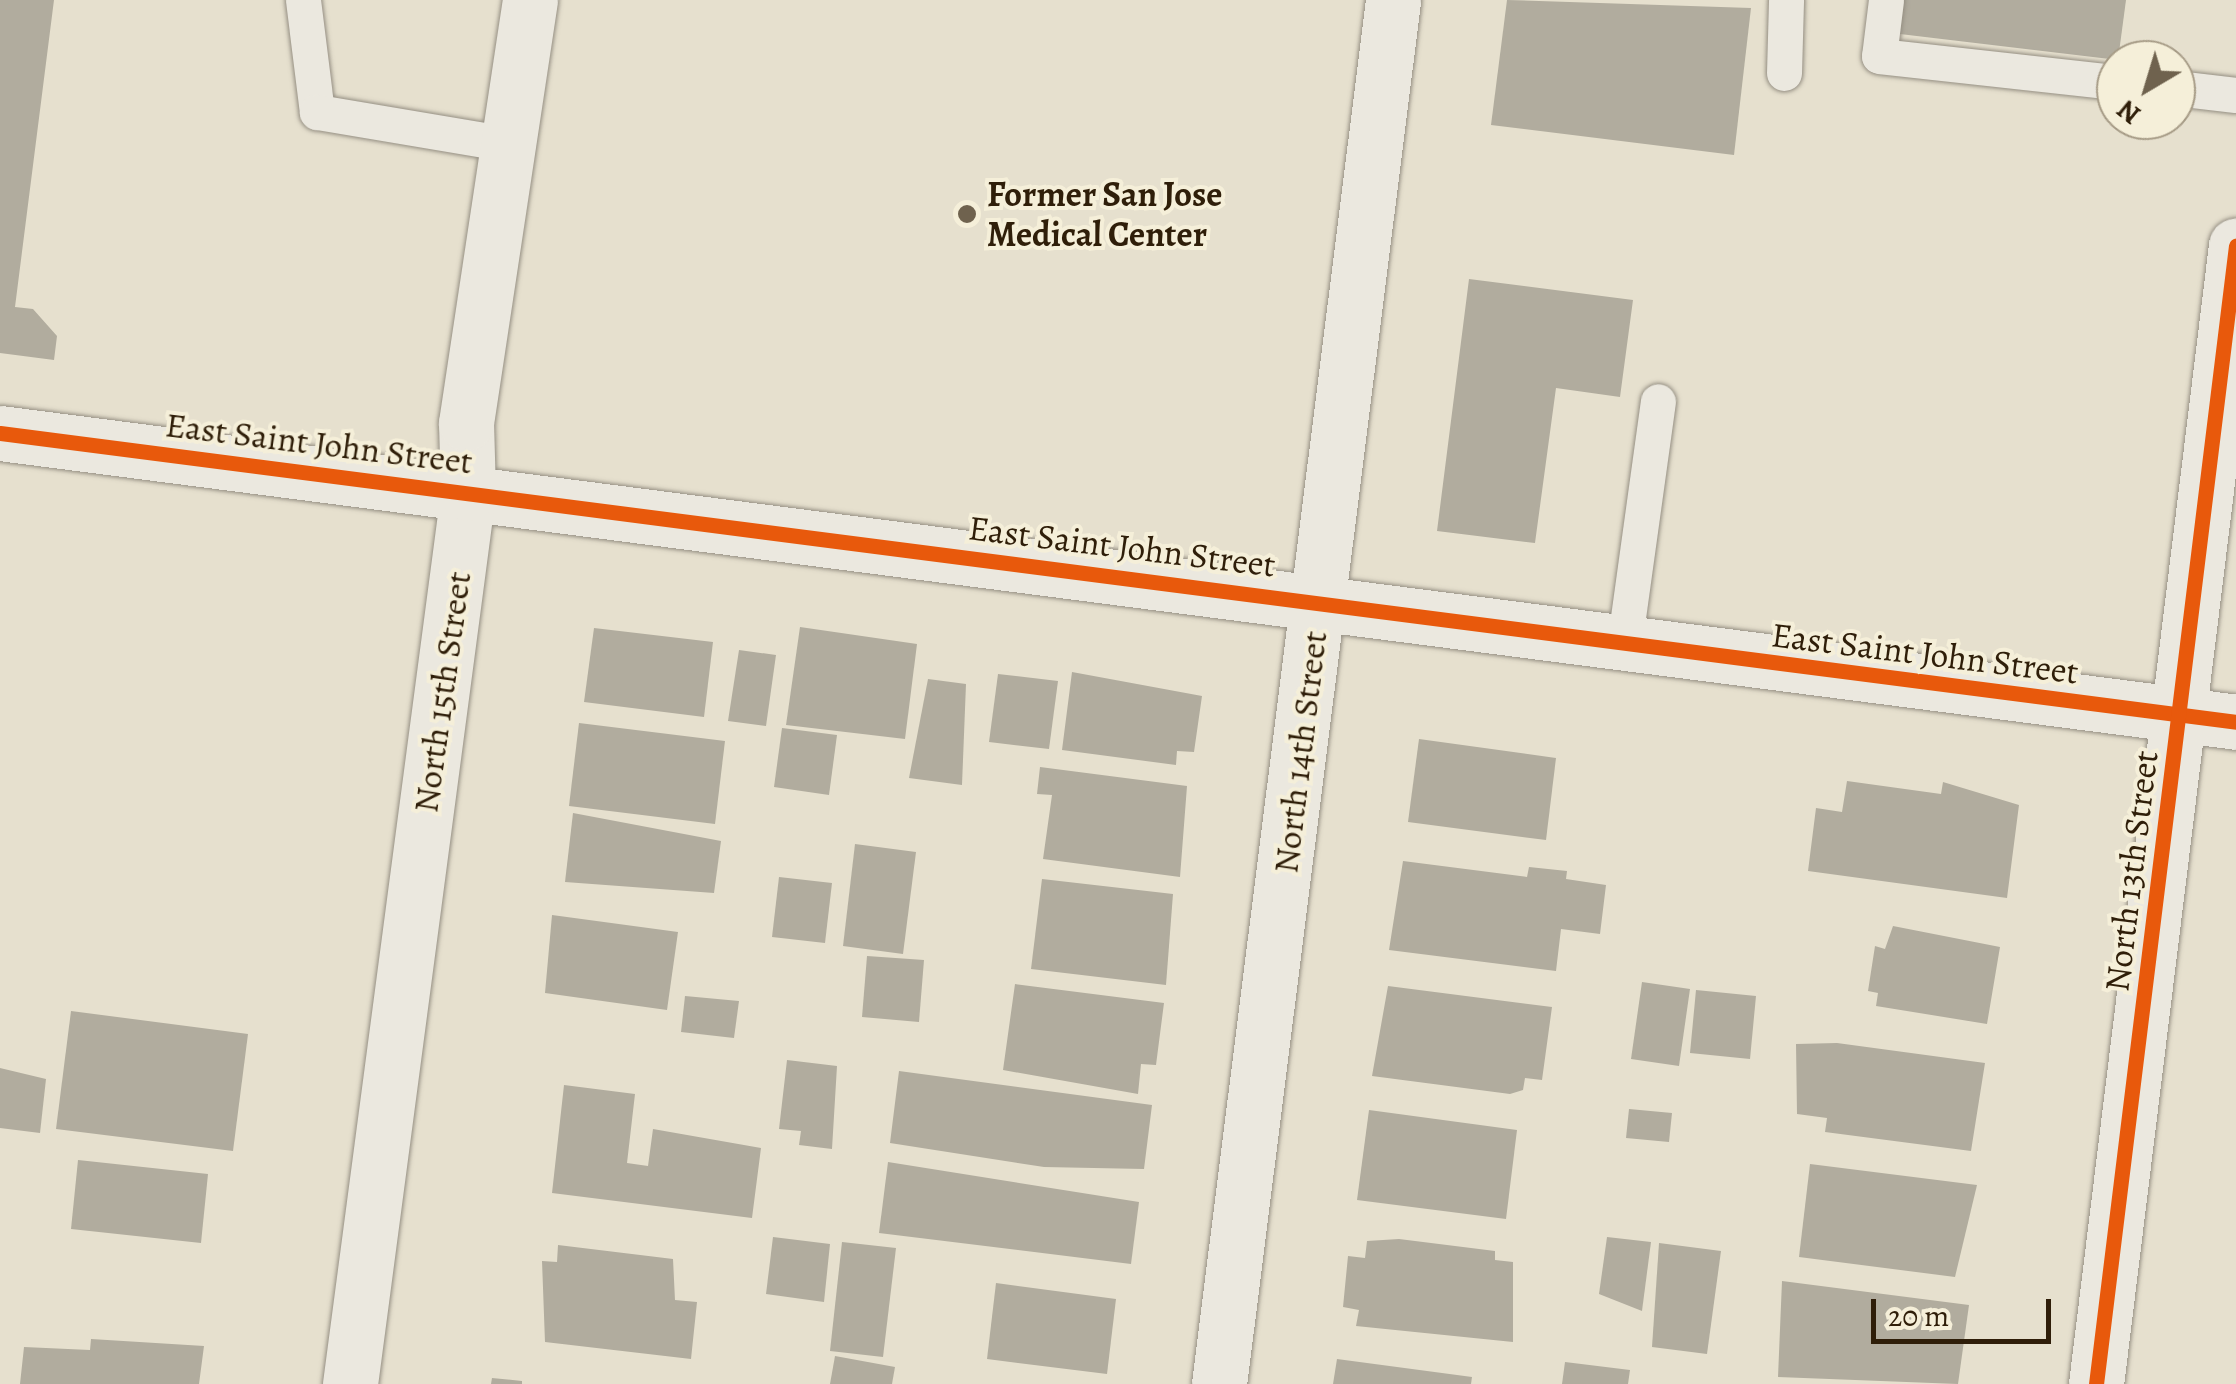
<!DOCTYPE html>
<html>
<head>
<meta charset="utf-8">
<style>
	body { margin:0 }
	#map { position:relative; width:2236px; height:1384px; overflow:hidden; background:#e6e0ce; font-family:Alegreya,serif }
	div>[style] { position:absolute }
	.building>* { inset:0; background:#b1ac9e }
	.roads { filter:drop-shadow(0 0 2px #958f83) drop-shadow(0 0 2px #958f83) }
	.service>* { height:35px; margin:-17.5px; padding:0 17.5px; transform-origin:17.5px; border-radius:17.5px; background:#ebe8df }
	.minor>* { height:55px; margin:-27.5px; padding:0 27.5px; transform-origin:27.5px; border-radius:27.5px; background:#ebe8df }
	.secondary>* { height:55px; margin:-27.5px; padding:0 27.5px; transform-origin:27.5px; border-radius:27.5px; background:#ebe8df }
	.cycleway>* { height:15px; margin:-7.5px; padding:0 7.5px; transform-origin:7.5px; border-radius:7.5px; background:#e8590c }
	.dots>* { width:28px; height:28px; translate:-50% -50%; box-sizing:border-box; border:5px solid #f5efd9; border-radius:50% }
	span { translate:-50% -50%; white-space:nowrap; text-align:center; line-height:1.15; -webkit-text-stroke:8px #f5efd9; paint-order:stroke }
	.poi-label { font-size:35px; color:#2f1e09; font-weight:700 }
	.left { translate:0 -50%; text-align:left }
	.street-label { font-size:35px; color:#2f1e09 }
	.north { position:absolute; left:2096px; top:40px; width:100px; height:100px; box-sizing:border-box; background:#f5efd9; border:2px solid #a69b86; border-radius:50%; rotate:218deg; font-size:28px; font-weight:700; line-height:40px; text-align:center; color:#2f1e09 }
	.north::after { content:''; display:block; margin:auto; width:35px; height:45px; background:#6f624e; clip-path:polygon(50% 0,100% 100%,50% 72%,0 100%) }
	.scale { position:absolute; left:1871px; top:1299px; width:180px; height:45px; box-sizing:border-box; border:5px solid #2f1e09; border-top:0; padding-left:12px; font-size:30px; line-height:35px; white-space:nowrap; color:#2f1e09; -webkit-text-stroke:8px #f5efd9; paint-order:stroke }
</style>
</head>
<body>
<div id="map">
	<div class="building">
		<i style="clip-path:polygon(0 0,54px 0,15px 307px,33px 309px,57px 336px,54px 360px,0 353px)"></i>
		<i style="clip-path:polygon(1507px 0,1751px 8px,1734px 155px,1491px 125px)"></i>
		<i style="clip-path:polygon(1904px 0,2126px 0,2118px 60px,1900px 34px)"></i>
		<i style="clip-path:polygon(1469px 279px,1633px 300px,1620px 397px,1556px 388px,1535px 543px,1437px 531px)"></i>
		<i style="clip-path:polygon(800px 627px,917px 644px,905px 739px,786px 725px)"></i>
		<i style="clip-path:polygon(594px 628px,713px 642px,704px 717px,584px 702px)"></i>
		<i style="clip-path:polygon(739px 650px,776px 655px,766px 726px,728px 721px)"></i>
		<i style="clip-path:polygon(1072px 672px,1202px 696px,1194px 752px,1177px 751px,1176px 765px,1062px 750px)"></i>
		<i style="clip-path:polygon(998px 674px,1058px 681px,1049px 749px,989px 742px)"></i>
		<i style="clip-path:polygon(928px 679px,966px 684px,962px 785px,909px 778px)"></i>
		<i style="clip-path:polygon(579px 723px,725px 741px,715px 824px,569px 806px)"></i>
		<i style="clip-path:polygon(782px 728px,837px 735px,829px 795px,774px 787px)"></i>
		<i style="clip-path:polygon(1419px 739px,1556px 758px,1546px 840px,1408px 822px)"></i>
		<i style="clip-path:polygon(1040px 767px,1187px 786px,1180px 877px,1043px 859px,1052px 795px,1037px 794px)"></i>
		<i style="clip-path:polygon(1847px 781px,1941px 794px,1943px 782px,2019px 805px,2007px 898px,1808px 871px,1816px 808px,1842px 812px)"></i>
		<i style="clip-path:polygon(573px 813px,721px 841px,714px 893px,565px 882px)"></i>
		<i style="clip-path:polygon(855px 844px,916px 852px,903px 954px,843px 946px)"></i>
		<i style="clip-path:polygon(1403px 861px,1527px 877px,1529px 867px,1567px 871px,1566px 879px,1606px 885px,1600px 934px,1561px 929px,1556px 971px,1389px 950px)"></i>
		<i style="clip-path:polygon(779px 877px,832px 883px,825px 943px,772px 937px)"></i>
		<i style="clip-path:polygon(1042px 879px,1173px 894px,1166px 985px,1031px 969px)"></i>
		<i style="clip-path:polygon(552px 915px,678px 932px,667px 1010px,545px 993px)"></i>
		<i style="clip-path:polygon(1893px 926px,2000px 947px,1987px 1024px,1876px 1006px,1878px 993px,1868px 991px,1875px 946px,1885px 949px)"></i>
		<i style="clip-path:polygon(867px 956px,924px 960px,919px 1022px,862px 1017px)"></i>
		<i style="clip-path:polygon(1642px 982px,1690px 989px,1679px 1066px,1631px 1059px)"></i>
		<i style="clip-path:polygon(1015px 984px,1164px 1003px,1156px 1065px,1141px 1064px,1138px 1094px,1003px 1070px)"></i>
		<i style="clip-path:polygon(1388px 986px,1552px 1007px,1542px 1080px,1525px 1078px,1523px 1090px,1510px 1094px,1372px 1076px)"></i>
		<i style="clip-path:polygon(1696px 990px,1756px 996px,1750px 1059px,1690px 1053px)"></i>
		<i style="clip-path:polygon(685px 996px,739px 1001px,734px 1038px,681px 1032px)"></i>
		<i style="clip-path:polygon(71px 1011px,248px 1034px,233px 1151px,56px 1129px)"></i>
		<i style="clip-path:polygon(1837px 1043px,1985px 1063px,1971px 1151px,1825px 1132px,1827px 1118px,1797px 1114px,1796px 1044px)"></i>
		<i style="clip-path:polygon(787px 1060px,837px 1066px,832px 1149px,799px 1145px,801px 1131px,779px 1129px)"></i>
		<i style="clip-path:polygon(0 1068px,46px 1079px,40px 1133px,0 1128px)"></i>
		<i style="clip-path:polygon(899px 1071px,1152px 1105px,1144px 1169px,1044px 1167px,890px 1143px)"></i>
		<i style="clip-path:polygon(564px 1085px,635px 1094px,627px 1163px,648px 1166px,653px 1129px,761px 1148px,752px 1218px,552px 1193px)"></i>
		<i style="clip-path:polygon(1629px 1109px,1672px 1113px,1669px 1142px,1626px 1138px)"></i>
		<i style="clip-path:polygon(1369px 1110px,1517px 1130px,1506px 1219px,1357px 1200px)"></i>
		<i style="clip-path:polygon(78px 1160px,208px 1174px,201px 1243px,71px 1229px)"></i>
		<i style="clip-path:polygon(888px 1162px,1139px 1202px,1131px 1264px,879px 1233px)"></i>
		<i style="clip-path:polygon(1810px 1164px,1977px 1185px,1955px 1277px,1799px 1257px)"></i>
		<i style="clip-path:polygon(773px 1237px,830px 1244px,824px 1302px,766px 1294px)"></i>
		<i style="clip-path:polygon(1607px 1237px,1651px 1242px,1642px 1311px,1599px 1294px)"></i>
		<i style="clip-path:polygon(1399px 1239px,1495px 1251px,1495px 1260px,1513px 1262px,1513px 1342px,1356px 1326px,1359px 1310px,1343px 1307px,1348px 1256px,1365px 1258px,1367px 1241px)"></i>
		<i style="clip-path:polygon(842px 1242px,896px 1248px,883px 1357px,830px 1351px)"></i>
		<i style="clip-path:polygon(1659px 1243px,1721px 1251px,1707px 1354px,1652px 1347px)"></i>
		<i style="clip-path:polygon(558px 1245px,673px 1259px,675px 1300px,697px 1302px,691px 1359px,545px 1342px,542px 1261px,557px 1262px)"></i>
		<i style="clip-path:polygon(1782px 1281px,1969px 1305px,1958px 1384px,1778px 1377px)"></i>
		<i style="clip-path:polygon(996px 1283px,1116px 1299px,1107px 1374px,987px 1359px)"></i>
		<i style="clip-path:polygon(91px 1339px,204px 1346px,199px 1384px,20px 1384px,24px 1347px,90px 1350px)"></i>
		<i style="clip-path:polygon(835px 1356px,895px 1367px,892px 1384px,830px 1384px)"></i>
		<i style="clip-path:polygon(1337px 1359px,1472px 1377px,1471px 1384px,1333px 1384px)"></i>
		<i style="clip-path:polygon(1565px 1362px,1630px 1370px,1628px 1384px,1562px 1384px)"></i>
		<i style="clip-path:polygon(492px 1378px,522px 1381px,522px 1384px,491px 1384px)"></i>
	</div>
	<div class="roads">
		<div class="service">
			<i style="left:303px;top:0;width:113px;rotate:82.9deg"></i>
			<i style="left:317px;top:112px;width:194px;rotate:9.5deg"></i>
			<i style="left:1886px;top:0;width:56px;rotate:97.1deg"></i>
			<i style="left:1879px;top:56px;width:238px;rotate:6.3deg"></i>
			<i style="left:1784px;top:73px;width:73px;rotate:-88.4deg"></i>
			<i style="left:2176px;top:88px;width:60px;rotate:6.7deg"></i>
			<i style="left:1624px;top:646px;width:247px;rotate:-82.1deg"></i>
		</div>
		<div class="minor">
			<i style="left:0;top:433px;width:2255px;rotate:7.36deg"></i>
			<i style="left:350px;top:1384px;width:899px;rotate:-82.46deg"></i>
			<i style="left:468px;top:493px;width:70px;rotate:-91.6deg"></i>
			<i style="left:466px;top:423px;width:428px;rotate:-81.4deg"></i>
			<i style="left:1219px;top:1384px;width:1395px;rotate:-82.83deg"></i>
		</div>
		<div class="secondary">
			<i style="left:2096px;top:1384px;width:1147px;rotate:-82.99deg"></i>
		</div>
	</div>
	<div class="cycleway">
		<i style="left:0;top:433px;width:2255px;rotate:7.36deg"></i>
		<i style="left:2096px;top:1384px;width:1147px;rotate:-82.99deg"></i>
	</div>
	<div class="dots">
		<i style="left:967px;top:214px;background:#6f624e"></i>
	</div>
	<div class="poi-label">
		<span class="left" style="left:987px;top:214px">Former San Jose<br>Medical Center</span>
	</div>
	<div class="street-label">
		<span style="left:319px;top:443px;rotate:7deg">East Saint John Street</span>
		<span style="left:1122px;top:546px;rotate:7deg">East Saint John Street</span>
		<span style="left:1925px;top:653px;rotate:7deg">East Saint John Street</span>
		<span style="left:442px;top:692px;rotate:-82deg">North 15th Street</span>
		<span style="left:1300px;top:752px;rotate:-83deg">North 14th Street</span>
		<span style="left:2131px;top:871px;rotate:-83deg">North 13th Street</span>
	</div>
	<div class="north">N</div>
	<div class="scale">20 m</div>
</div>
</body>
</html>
